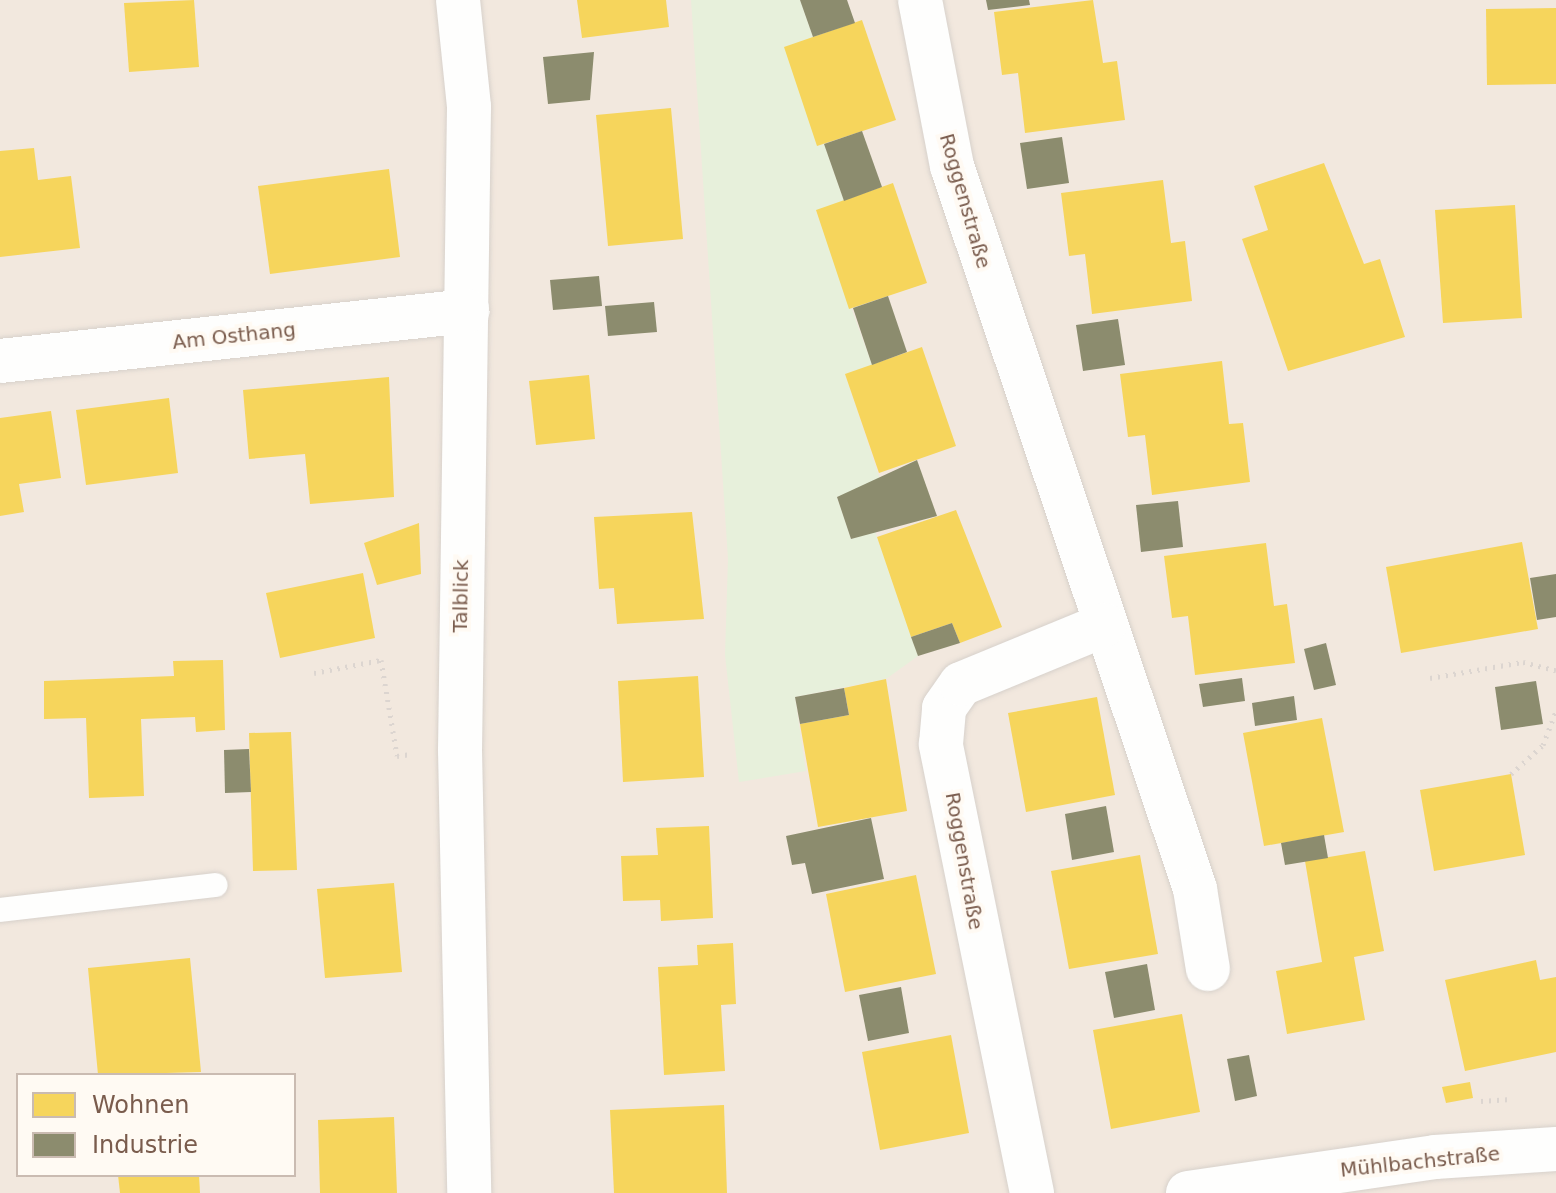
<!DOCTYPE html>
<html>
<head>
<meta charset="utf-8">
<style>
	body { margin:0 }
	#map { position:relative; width:1556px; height:1193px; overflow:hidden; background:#f9f5f0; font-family:"DejaVu Sans",sans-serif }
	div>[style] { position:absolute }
	.residential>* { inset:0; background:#f2e8de }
	.green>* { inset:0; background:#e7f0db }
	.homes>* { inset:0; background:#f6d55c }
	.industry>* { inset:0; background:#8c8c6e }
	.path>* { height:5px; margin-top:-2.5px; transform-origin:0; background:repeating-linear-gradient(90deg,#dcd5d0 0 2px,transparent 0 8px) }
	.roads { filter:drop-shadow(0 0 2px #d7d1cb) drop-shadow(0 0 2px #d7d1cb) }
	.service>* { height:24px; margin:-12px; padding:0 12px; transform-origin:12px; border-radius:12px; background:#fefefd }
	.minor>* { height:44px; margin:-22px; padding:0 22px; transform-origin:22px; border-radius:22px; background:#fefefd }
	.tertiary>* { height:44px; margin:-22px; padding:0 22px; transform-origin:22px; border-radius:22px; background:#fefefd }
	span { translate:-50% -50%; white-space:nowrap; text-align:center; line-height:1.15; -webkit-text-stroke:8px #fffaf3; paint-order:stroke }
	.street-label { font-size:20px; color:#7a5c4d }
	.legend { position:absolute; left:16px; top:1073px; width:280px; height:104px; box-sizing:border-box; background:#fffaf3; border:2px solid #cabbb1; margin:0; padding:10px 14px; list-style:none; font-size:24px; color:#7a5c4d }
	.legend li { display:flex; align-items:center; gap:16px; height:40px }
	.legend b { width:40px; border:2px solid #cabbb1 }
</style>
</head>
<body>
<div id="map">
	<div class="residential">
		<i style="clip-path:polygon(evenodd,0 0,1556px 0,1556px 1193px,0 1193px,0 0,18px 1075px,294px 1075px,294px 1175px,18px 1175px,18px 1075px)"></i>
	</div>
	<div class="green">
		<i style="clip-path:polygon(691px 0,800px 0,813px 37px,817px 146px,824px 144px,844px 201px,816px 211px,872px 365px,845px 374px,881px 482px,837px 497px,851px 539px,875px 531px,918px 656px,886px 679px,795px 697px,806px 771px,739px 782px,725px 655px,728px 559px)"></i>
	</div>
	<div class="homes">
		<i style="clip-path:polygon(194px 0,199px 67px,129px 72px,124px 3px)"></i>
		<i style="clip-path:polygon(577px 0,666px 0,669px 27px,582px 38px)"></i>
		<i style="clip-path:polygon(1093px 0,1103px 63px,1117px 61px,1125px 120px,1025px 133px,1018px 73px,1002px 75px,994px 12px)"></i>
		<i style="clip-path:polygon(1556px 8px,1556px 84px,1487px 85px,1486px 9px)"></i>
		<i style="clip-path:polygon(862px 20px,896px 120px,817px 146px,784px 47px)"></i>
		<i style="clip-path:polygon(671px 108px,683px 239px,608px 246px,596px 115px)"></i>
		<i style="clip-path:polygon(34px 148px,38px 180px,71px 176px,80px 248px,0 257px,0 151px)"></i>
		<i style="clip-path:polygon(1324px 163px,1364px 264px,1380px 259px,1405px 337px,1288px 371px,1242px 239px,1268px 230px,1254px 186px)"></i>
		<i style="clip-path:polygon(389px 169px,400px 257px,270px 274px,258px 186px)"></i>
		<i style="clip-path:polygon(1163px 180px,1171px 243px,1185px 241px,1192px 301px,1092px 314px,1085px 254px,1069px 256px,1061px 193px)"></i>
		<i style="clip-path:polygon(893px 183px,927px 283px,849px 309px,816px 210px)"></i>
		<i style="clip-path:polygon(1515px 205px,1522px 318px,1443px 323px,1435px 210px)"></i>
		<i style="clip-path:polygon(922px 347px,956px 446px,879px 473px,845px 374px)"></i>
		<i style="clip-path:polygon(1222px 361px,1229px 424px,1243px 423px,1250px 482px,1152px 495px,1145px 435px,1128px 437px,1120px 374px)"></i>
		<i style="clip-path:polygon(589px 375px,595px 439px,536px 445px,529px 381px)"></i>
		<i style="clip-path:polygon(389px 377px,394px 497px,310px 504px,305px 454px,249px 459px,243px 390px)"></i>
		<i style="clip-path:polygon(169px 398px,178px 473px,86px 485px,76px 410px)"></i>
		<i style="clip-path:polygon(51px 411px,61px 478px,19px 484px,24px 512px,0 516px,0 418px)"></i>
		<i style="clip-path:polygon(956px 510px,1002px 627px,960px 643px,952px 623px,911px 637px,877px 537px)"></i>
		<i style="clip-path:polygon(692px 512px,704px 619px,617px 624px,614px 588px,599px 589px,594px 517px)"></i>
		<i style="clip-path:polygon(419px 523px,421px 574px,377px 585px,364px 543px)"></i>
		<i style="clip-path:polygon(1522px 542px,1538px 629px,1401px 653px,1386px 567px)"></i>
		<i style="clip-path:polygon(1266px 543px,1274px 606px,1287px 604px,1295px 663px,1195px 675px,1188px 616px,1172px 618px,1164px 556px)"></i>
		<i style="clip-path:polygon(363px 573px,375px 638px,280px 658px,266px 593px)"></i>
		<i style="clip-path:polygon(223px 660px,225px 730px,196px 732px,195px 717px,141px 719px,144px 796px,89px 798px,86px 718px,44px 719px,44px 681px,174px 676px,173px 661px)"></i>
		<i style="clip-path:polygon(698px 676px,704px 777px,623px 782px,618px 681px)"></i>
		<i style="clip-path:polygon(886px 679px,907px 811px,818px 827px,800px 724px,849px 715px,844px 688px)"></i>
		<i style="clip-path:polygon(1097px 697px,1115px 795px,1026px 812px,1008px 713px)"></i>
		<i style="clip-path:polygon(1322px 718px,1344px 832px,1264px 846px,1243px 733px)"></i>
		<i style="clip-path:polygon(291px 732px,297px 870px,253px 871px,249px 733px)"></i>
		<i style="clip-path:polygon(1511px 774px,1525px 855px,1434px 871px,1420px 790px)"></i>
		<i style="clip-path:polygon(709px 826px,713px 918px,661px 921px,660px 900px,623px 901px,621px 856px,658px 855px,656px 828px)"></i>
		<i style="clip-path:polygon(1365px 851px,1384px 951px,1354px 957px,1365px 1020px,1287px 1034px,1276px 971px,1322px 962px,1305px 861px)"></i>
		<i style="clip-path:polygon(1140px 855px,1158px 954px,1069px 969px,1051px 871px)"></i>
		<i style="clip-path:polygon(916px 875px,936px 974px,845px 992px,826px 894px)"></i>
		<i style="clip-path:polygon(394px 883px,402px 972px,325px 978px,317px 889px)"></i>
		<i style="clip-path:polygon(733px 943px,736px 1004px,721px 1005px,725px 1071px,664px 1075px,658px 967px,698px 965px,697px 945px)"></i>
		<i style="clip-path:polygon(190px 958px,201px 1072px,98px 1075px,88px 968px)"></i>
		<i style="clip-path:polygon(1536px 960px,1540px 980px,1556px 977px,1556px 1052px,1465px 1071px,1445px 980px)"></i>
		<i style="clip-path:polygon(1182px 1014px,1200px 1112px,1111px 1129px,1093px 1030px)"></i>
		<i style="clip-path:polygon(951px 1035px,969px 1133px,880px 1150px,862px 1052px)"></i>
		<i style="clip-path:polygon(1470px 1082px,1473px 1098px,1446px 1103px,1442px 1087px)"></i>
		<i style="clip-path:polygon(724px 1105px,727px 1193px,614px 1193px,610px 1110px)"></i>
		<i style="clip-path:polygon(394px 1117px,397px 1193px,320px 1193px,318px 1120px)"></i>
		<i style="clip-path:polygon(118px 1175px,199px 1175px,200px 1193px,120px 1193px)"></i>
	</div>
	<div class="industry">
		<i style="clip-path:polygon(800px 0,847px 0,855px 23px,813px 37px)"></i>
		<i style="clip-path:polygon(986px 0,1029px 0,1030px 5px,988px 10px)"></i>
		<i style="clip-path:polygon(594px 52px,590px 100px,548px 104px,543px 57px)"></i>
		<i style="clip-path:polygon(862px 131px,882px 187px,844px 201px,824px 144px)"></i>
		<i style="clip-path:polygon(1062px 137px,1069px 183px,1027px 189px,1020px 143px)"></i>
		<i style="clip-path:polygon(599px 276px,602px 306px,553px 310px,550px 280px)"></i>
		<i style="clip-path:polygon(888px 296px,907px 352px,872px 365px,853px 308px)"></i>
		<i style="clip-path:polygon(654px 302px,657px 332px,608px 336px,605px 306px)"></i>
		<i style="clip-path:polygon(1118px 319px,1125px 365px,1083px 371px,1076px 325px)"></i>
		<i style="clip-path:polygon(917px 460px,937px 516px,851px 539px,837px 497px)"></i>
		<i style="clip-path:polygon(1178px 501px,1183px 547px,1141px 552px,1136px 505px)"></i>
		<i style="clip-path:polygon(1556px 574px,1556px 617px,1537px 620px,1530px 578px)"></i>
		<i style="clip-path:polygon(952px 623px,960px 643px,918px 656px,911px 637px)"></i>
		<i style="clip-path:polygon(1326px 643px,1336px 685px,1314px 690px,1304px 649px)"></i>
		<i style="clip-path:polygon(1242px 678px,1245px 701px,1203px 707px,1199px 684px)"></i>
		<i style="clip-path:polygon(1536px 681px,1543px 724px,1501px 730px,1495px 687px)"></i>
		<i style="clip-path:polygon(844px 688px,849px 715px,800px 724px,795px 697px)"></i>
		<i style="clip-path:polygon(1294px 696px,1297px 720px,1255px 726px,1252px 703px)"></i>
		<i style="clip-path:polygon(249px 749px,251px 792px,225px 793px,224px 750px)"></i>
		<i style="clip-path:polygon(1106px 806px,1114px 852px,1072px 860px,1065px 814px)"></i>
		<i style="clip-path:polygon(871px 818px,884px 879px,812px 894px,805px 863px,792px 865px,786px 836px)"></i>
		<i style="clip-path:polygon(1324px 835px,1328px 858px,1285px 865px,1281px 843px)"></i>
		<i style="clip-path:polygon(1147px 964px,1155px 1010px,1114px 1018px,1105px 972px)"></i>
		<i style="clip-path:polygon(901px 987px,909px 1033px,868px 1041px,859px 995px)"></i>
		<i style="clip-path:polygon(1249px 1055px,1257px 1096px,1235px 1101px,1227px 1059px)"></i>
	</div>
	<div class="path">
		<i style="left:314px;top:673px;width:68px;rotate:-11deg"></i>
		<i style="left:381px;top:660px;width:97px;rotate:80.5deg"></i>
		<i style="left:397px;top:756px;width:14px;rotate:-8deg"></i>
		<i style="left:1430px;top:678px;width:94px;rotate:-9.8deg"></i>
		<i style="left:1523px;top:662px;width:34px;rotate:14deg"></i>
		<i style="left:1511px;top:774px;width:43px;rotate:-42.2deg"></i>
		<i style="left:1543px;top:745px;width:36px;rotate:-69deg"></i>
		<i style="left:1481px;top:1101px;width:30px;rotate:-4deg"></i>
	</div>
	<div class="roads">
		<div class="service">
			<i style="left:0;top:910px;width:217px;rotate:-6.6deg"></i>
		</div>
		<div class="minor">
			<i style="left:458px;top:0;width:108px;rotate:84.1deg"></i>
			<i style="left:469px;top:107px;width:643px;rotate:90.8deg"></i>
			<i style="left:460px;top:750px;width:443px;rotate:88.8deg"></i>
			<i style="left:920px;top:0;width:169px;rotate:79.1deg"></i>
			<i style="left:952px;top:166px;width:763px;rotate:71.42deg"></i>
			<i style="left:1195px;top:889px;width:81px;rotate:80.8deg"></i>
			<i style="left:0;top:361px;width:470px;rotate:-6.1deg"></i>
			<i style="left:1032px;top:1193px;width:458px;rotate:-101.5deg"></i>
			<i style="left:941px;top:744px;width:36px;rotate:-85deg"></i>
			<i style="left:944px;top:708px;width:29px;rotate:-55deg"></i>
			<i style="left:961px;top:684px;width:155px;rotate:-22.4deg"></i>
		</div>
		<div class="tertiary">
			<i style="left:1188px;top:1193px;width:250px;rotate:-8.3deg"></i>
			<i style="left:1435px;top:1157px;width:121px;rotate:-3.8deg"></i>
		</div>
	</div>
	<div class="street-label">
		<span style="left:965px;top:201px;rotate:74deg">Roggenstraße</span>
		<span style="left:234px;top:336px;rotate:-6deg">Am Osthang</span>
		<span style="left:461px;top:596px;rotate:-89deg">Talblick</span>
		<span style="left:964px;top:861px;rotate:80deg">Roggenstraße</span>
		<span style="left:1420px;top:1162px;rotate:-6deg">Mühlbachstraße</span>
	</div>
	<ul class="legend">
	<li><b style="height:22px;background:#f6d55c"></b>Wohnen</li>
	<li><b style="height:22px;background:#8c8c6e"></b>Industrie</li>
	</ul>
</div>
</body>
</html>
